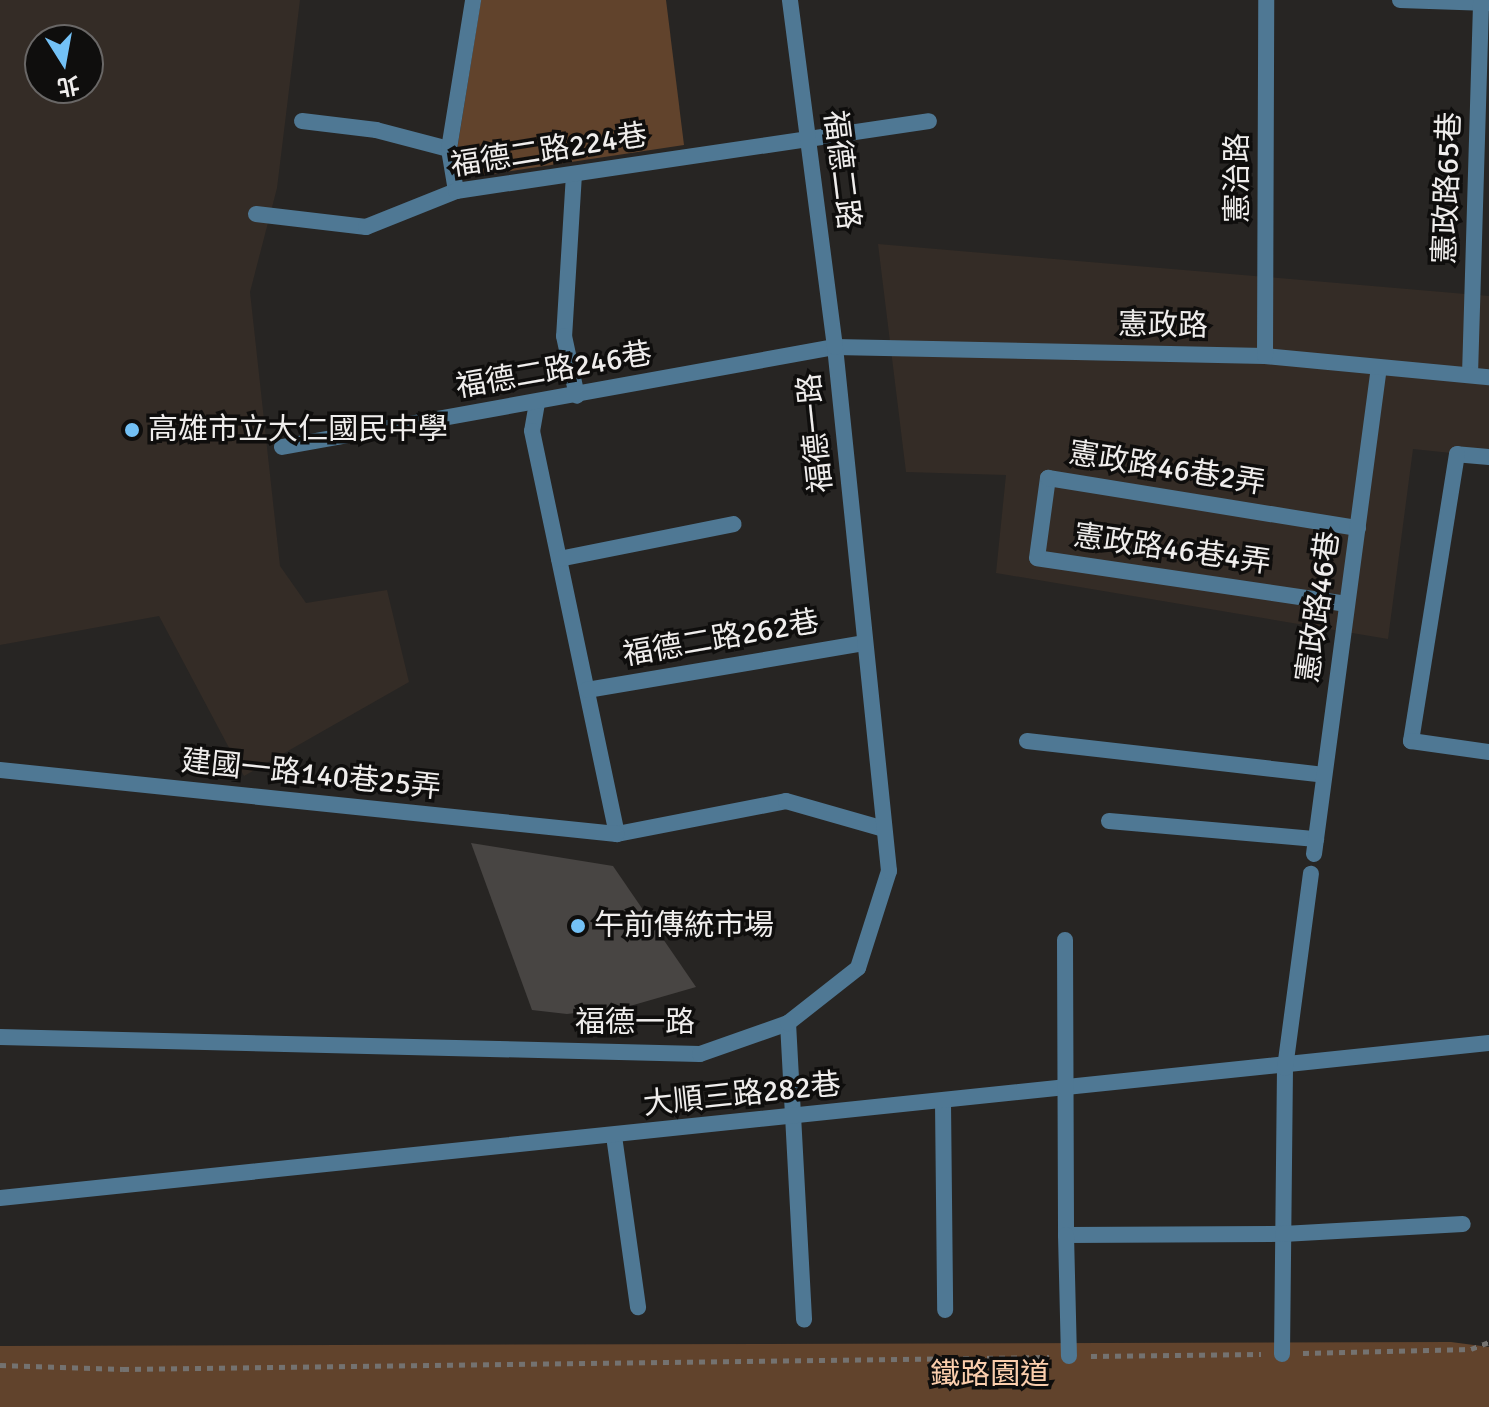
<!DOCTYPE html>
<html>
<head>
<meta charset="utf-8">
<style>
	body { margin:0 }
	#map { position:relative; width:1489px; height:1407px; overflow:hidden; background:#272523; font-family:Signika,"Noto Sans TC",sans-serif }
	div>[style] { position:absolute }
	.built>* { inset:0; background:#342c26 }
	.green>* { inset:0; background:#61432c }
	.building>* { inset:0; background:#484543 }
	.path>* { height:5px; margin-top:-2.5px; transform-origin:0; background:repeating-linear-gradient(90deg,#747270 0 6px,transparent 0 12px) }
	.service>* { height:16px; margin:-8px; padding:0 8px; transform-origin:8px; border-radius:8px; background:#4f7894 }
	.minor>* { height:16px; margin:-8px; padding:0 8px; transform-origin:8px; border-radius:8px; background:#4f7894 }
	.dots>* { width:22px; height:22px; translate:-50% -50%; box-sizing:border-box; border:4px solid #0f0e0d; border-radius:50% }
	span { translate:-50% -50%; white-space:nowrap; text-align:center; line-height:1.15; -webkit-text-stroke:7px #0f0e0d; paint-order:stroke }
	.street-label { font-size:30px; color:#efedec }
	.poi-label { font-size:30px; color:#efedec }
	.left { translate:0 -50%; text-align:left }
	.park-label { font-size:30px; color:#fbcead }
	.north { position:absolute; left:24px; top:24px; width:80px; height:80px; box-sizing:border-box; background:#0f0e0d; border:2px solid #696766; border-radius:50%; rotate:169deg; font-size:22px; font-weight:700; line-height:32px; text-align:center; color:#efedec }
	.north::after { content:''; display:block; margin:auto; width:28px; height:36px; background:#73c1f6; clip-path:polygon(50% 0,100% 100%,50% 72%,0 100%) }
</style>
</head>
<body>
<div id="map">
	<div class="built">
		<i style="clip-path:polygon(evenodd,0 0,300px 0,277px 188px,250px 292px,280px 566px,306px 603px,387px 590px,409px 682px,244px 776px,159px 616px,0 645px,0 0,40px 40px,88px 40px,88px 88px,40px 88px,40px 40px)"></i>
		<i style="clip-path:polygon(878px 244px,1489px 296px,1489px 457px,1413px 449px,1388px 639px,996px 573px,1006px 475px,906px 472px)"></i>
	</div>
	<div class="green">
		<i style="clip-path:polygon(481px 0,666px 0,684px 145px,485px 175px,461px 164px,457px 150px)"></i>
		<i style="clip-path:polygon(1451px 1342px,1489px 1347px,1489px 1407px,0 1407px,0 1346px)"></i>
	</div>
	<div class="building">
		<i style="clip-path:polygon(471px 843px,613px 866px,696px 987px,630px 1006px,567px 1014px,532px 1010px)"></i>
	</div>
	<div class="path">
		<i style="left:1303px;top:1353px;width:168px;rotate:-1.4deg"></i>
		<i style="left:1471px;top:1349px;width:19px;rotate:-21deg"></i>
		<i style="left:1091px;top:1356px;width:170px;rotate:-0.7deg"></i>
		<i style="left:0;top:1365px;width:123px;rotate:1.9deg"></i>
		<i style="left:123px;top:1369px;width:926px;rotate:-0.74deg"></i>
	</div>
	<div class="service">
		<i style="left:1400px;top:0;width:89px;rotate:1.9deg"></i>
		<i style="left:302px;top:121px;width:75px;rotate:6.9deg"></i>
		<i style="left:376px;top:130px;width:75px;rotate:14.6deg"></i>
		<i style="left:574px;top:174px;width:162px;rotate:93.5deg"></i>
		<i style="left:564px;top:336px;width:61px;rotate:77.8deg"></i>
		<i style="left:456px;top:191px;width:43px;rotate:-99.5deg"></i>
		<i style="left:449px;top:149px;width:151px;rotate:-80.8deg"></i>
		<i style="left:256px;top:214px;width:111px;rotate:6.7deg"></i>
		<i style="left:366px;top:227px;width:97px;rotate:-21.8deg"></i>
		<i style="left:456px;top:191px;width:478px;rotate:-8.4deg"></i>
		<i style="left:1470px;top:375px;width:372px;rotate:-88.3deg"></i>
		<i style="left:537px;top:403px;width:28px;rotate:100deg"></i>
		<i style="left:532px;top:431px;width:412px;rotate:78.1deg"></i>
		<i style="left:617px;top:834px;width:172px;rotate:-11deg"></i>
		<i style="left:786px;top:801px;width:102px;rotate:15.9deg"></i>
		<i style="left:282px;top:447px;width:562px;rotate:-10.25deg"></i>
		<i style="left:1489px;top:457px;width:32px;rotate:-175deg"></i>
		<i style="left:1457px;top:454px;width:291px;rotate:99.1deg"></i>
		<i style="left:1411px;top:741px;width:79px;rotate:8deg"></i>
		<i style="left:559px;top:559px;width:178px;rotate:-11.3deg"></i>
		<i style="left:1347px;top:604px;width:313px;rotate:-171.6deg"></i>
		<i style="left:1037px;top:558px;width:81px;rotate:-82.2deg"></i>
		<i style="left:1048px;top:478px;width:314px;rotate:9.2deg"></i>
		<i style="left:587px;top:690px;width:282px;rotate:-9.6deg"></i>
		<i style="left:1027px;top:741px;width:299px;rotate:6.5deg"></i>
		<i style="left:0;top:770px;width:620px;rotate:5.92deg"></i>
		<i style="left:1109px;top:821px;width:208px;rotate:5deg"></i>
		<i style="left:1314px;top:854px;width:491px;rotate:-82.4deg"></i>
		<i style="left:788px;top:1023px;width:297px;rotate:86.9deg"></i>
		<i style="left:943px;top:1103px;width:207px;rotate:89.4deg"></i>
		<i style="left:614px;top:1136px;width:173px;rotate:82deg"></i>
		<i style="left:0;top:1198px;width:1497px;rotate:-5.94deg"></i>
		<i style="left:1282px;top:1354px;width:286px;rotate:-89.4deg"></i>
		<i style="left:1285px;top:1068px;width:196px;rotate:-82.4deg"></i>
	</div>
	<div class="minor">
		<i style="left:835px;top:347px;width:430px;rotate:1.2deg"></i>
		<i style="left:1265px;top:356px;width:225px;rotate:5.4deg"></i>
		<i style="left:1265px;top:356px;width:356px;rotate:-89.8deg"></i>
		<i style="left:1065px;top:940px;width:295px;rotate:89.8deg"></i>
		<i style="left:1066px;top:1235px;width:217px;rotate:-0.3deg"></i>
		<i style="left:1283px;top:1234px;width:180px;rotate:-3.2deg"></i>
		<i style="left:0;top:1037px;width:700px;rotate:1.39deg"></i>
		<i style="left:700px;top:1054px;width:93px;rotate:-19.4deg"></i>
		<i style="left:788px;top:1023px;width:89px;rotate:-38.2deg"></i>
		<i style="left:858px;top:968px;width:102px;rotate:-72.3deg"></i>
		<i style="left:889px;top:871px;width:527px;rotate:-95.88deg"></i>
		<i style="left:835px;top:347px;width:350px;rotate:-97.4deg"></i>
		<i style="left:1066px;top:1235px;width:121px;rotate:88.6deg"></i>
	</div>
	<div class="dots">
		<i style="left:132px;top:430px;background:#73c1f6"></i>
		<i style="left:578px;top:926px;background:#73c1f6"></i>
	</div>
	<div class="street-label">
		<span style="left:549px;top:151px;rotate:-9deg">福德二路224巷</span>
		<span style="left:841px;top:170px;rotate:83deg">福德二路</span>
		<span style="left:1238px;top:178px;rotate:-90deg">憲治路</span>
		<span style="left:1448px;top:188px;rotate:-88deg">憲政路65巷</span>
		<span style="left:1163px;top:326px;rotate:1deg">憲政路</span>
		<span style="left:554px;top:371px;rotate:-10deg">福德二路246巷</span>
		<span style="left:816px;top:433px;rotate:-96deg">福德一路</span>
		<span style="left:1167px;top:469px;rotate:9deg">憲政路46巷2弄</span>
		<span style="left:1172px;top:550px;rotate:8deg">憲政路46巷4弄</span>
		<span style="left:1319px;top:607px;rotate:-82deg">憲政路46巷</span>
		<span style="left:721px;top:639px;rotate:-10deg">福德二路262巷</span>
		<span style="left:311px;top:775px;rotate:6deg">建國一路140巷25弄</span>
		<span style="left:635px;top:1023px">福德一路</span>
		<span style="left:742px;top:1095px;rotate:-6deg">大順三路282巷</span>
	</div>
	<div class="poi-label">
		<span class="left" style="left:148px;top:430px">高雄市立大仁國民中學</span>
		<span class="left" style="left:594px;top:926px">午前傳統市場</span>
	</div>
	<div class="park-label">
		<span style="left:990px;top:1375px">鐵路園道</span>
	</div>
	<div class="north">北</div>
</div>
</body>
</html>
